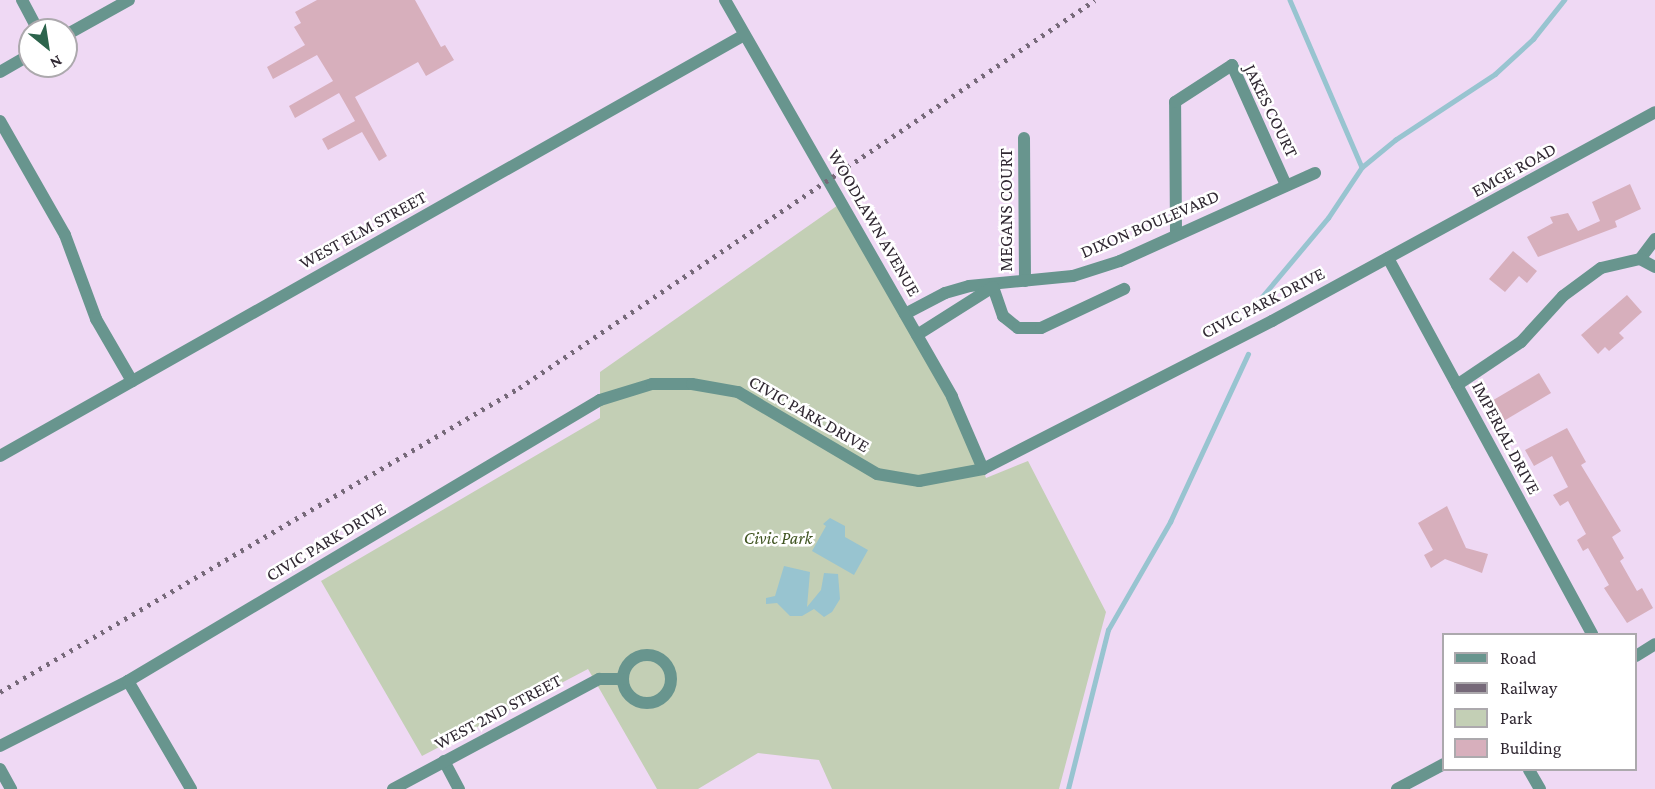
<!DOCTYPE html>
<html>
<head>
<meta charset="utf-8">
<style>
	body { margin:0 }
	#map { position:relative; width:1655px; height:789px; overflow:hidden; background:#efd9f4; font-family:"Crimson Pro",serif }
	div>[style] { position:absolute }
	.green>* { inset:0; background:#c3cfb5 }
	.water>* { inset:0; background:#98c4d0 }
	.stream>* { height:4.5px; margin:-2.25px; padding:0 2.25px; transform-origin:2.25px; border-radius:2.25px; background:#98c4d0 }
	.building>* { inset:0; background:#d7afbc }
	.minor>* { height:12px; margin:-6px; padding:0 6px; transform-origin:6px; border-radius:6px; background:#68958e }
	.minor>.ring { margin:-6px; padding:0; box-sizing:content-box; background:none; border:12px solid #68958e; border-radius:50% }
	.tertiary>* { height:12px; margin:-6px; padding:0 6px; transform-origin:6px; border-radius:6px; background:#68958e }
	.rail>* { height:4.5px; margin-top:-2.25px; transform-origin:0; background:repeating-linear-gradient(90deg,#766979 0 3px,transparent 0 9px) }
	span { translate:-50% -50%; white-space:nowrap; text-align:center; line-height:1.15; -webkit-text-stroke:5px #fff; paint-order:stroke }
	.street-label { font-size:18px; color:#302832 }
	.park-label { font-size:18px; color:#405522; font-style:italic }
	.legend { position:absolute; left:1442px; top:633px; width:195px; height:138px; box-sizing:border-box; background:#fff; border:2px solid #aca9ad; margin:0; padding:8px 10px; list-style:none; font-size:18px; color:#302832 }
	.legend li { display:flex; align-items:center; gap:12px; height:30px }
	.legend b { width:30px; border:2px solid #aca9ad }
	.north { position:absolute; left:18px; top:18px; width:60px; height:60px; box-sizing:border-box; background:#fff; border:2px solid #aca9ad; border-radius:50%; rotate:150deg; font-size:16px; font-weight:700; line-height:24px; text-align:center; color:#302832 }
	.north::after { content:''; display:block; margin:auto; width:21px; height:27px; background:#2c644c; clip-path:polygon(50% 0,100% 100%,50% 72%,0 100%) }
</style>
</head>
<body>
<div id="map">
	<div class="green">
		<i style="clip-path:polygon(841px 203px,971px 435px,986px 478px,1028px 461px,1106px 612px,1059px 789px,832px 789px,819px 760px,758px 753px,698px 789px,657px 789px,588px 669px,422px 756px,321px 581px,600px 418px,600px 372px)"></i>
	</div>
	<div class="water">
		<i style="clip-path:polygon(830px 518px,845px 526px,845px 537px,868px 550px,854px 575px,812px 551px,826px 526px,823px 524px)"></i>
		<i style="clip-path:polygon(784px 566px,810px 572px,807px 607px,821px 590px,824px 573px,838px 574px,840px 599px,832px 612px,824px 617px,814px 609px,802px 616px,790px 616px,777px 603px,766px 604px,766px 598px,775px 596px)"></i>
	</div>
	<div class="stream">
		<i style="left:1290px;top:0;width:182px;rotate:66.7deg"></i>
		<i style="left:1256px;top:304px;width:112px;rotate:-50.1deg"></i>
		<i style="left:1328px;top:218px;width:61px;rotate:-56.3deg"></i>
		<i style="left:1362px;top:167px;width:43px;rotate:-39.3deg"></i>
		<i style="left:1395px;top:140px;width:120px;rotate:-33.4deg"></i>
		<i style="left:1495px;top:74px;width:52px;rotate:-42.6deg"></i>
		<i style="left:1533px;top:39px;width:50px;rotate:-51.5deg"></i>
		<i style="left:1068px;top:789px;width:164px;rotate:-75.9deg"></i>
		<i style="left:1108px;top:630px;width:125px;rotate:-60.1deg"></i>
		<i style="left:1170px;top:522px;width:185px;rotate:-65.1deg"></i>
	</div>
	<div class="building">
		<i style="clip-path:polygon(317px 0,415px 0,441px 47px,445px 45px,454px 60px,426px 76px,418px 62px,355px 97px,387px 156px,379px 161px,362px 132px,328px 150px,322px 139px,355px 121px,339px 93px,295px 118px,289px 106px,333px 81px,317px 55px,273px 79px,267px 67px,305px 45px,294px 27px,301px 23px,295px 12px)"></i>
		<i style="clip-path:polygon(1630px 184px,1641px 209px,1615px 221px,1617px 227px,1538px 257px,1527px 237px,1553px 223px,1550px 217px,1568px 213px,1578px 231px,1600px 221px,1592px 202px)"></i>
		<i style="clip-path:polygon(1513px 251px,1537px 271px,1527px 283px,1519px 276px,1505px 292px,1489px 279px)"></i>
		<i style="clip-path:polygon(1627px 295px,1642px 312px,1619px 333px,1624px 338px,1609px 351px,1605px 347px,1598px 354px,1581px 335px)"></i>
		<i style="clip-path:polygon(1539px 373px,1551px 393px,1502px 422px,1490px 402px)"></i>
		<i style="clip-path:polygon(1567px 428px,1586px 462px,1581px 465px,1621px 531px,1612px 537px,1624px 558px,1620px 561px,1637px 591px,1642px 588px,1653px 608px,1627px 623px,1604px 588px,1609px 585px,1588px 548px,1583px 551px,1577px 540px,1586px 534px,1568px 501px,1560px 506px,1553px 495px,1568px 487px,1552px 456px,1534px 466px,1525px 450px)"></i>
		<i style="clip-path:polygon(1447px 506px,1466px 548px,1488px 554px,1482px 573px,1445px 559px,1431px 568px,1424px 555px,1433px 550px,1418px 523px)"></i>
	</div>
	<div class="minor">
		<i style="left:22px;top:0;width:34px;rotate:62deg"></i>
		<i style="left:66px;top:35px;width:72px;rotate:-29.1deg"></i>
		<i style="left:0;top:72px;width:34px;rotate:-30deg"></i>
		<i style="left:0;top:121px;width:131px;rotate:60.3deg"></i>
		<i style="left:65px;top:235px;width:90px;rotate:69.7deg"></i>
		<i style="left:96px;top:319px;width:72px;rotate:59.9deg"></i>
		<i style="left:1024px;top:138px;width:143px;rotate:89.6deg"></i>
		<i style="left:1176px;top:233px;width:131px;rotate:-90.4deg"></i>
		<i style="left:1175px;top:102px;width:68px;rotate:-33deg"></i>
		<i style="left:1232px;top:65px;width:132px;rotate:65.8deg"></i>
		<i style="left:1388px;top:258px;width:428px;rotate:61.5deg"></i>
		<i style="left:1640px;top:259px;width:25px;rotate:-53deg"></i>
		<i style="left:993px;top:287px;width:31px;rotate:71deg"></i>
		<i style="left:1003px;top:316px;width:19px;rotate:39deg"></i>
		<i style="left:1018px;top:328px;width:23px"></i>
		<i style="left:1041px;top:328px;width:92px;rotate:-25.2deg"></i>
		<i style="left:905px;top:314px;width:45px;rotate:-27.7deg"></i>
		<i style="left:945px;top:293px;width:25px;rotate:-16deg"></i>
		<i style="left:969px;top:286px;width:104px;rotate:-5.5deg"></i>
		<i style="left:1073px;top:276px;width:49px;rotate:-17.7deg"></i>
		<i style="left:1120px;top:261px;width:214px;rotate:-24.3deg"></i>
		<i style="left:917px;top:335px;width:90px;rotate:-32.3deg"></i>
		<i style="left:1457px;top:385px;width:77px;rotate:-33.9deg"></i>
		<i style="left:1521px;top:342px;width:62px;rotate:-47.6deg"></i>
		<i style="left:1563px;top:296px;width:47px;rotate:-36.4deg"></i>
		<i style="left:1601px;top:268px;width:40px;rotate:-13deg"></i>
		<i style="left:1640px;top:259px;width:17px;rotate:28deg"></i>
		<i style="left:0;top:456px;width:855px;rotate:-29.5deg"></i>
		<i class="ring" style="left:623px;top:655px;width:36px;height:36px"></i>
		<i style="left:1636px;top:656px;width:22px;rotate:-32deg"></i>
		<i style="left:128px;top:681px;width:125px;rotate:59.7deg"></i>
		<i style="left:0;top:746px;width:144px;rotate:-26.9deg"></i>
		<i style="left:128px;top:681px;width:549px;rotate:-30.77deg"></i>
		<i style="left:600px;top:400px;width:54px;rotate:-17.1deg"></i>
		<i style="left:652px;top:384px;width:40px"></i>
		<i style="left:692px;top:384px;width:47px;rotate:9.9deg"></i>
		<i style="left:738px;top:392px;width:161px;rotate:30.5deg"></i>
		<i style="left:877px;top:474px;width:43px;rotate:9.5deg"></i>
		<i style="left:919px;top:481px;width:65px;rotate:-10.6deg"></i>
		<i style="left:983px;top:469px;width:325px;rotate:-27.1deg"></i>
		<i style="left:1272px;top:321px;width:436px;rotate:-28.6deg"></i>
		<i style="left:444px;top:761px;width:32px;rotate:62deg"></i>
		<i style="left:0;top:769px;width:23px;rotate:61deg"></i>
		<i style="left:1529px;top:770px;width:22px;rotate:60deg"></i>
		<i style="left:393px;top:789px;width:234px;rotate:-28.1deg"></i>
		<i style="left:599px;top:679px;width:24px"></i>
		<i style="left:1397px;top:789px;width:53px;rotate:-28deg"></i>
	</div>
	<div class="tertiary">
		<i style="left:725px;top:0;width:457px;rotate:60.2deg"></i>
		<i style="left:952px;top:397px;width:78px;rotate:66.7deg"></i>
	</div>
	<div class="rail">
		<i style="left:0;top:692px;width:601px;rotate:-30.36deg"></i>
		<i style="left:519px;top:388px;width:694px;rotate:-33.96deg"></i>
	</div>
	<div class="street-label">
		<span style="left:1271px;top:111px;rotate:64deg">JAKES COURT</span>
		<span style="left:1514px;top:170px;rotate:-29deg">EMGE ROAD</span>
		<span style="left:1006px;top:210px;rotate:-90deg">MEGANS COURT</span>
		<span style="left:874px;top:223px;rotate:60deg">WOODLAWN AVENUE</span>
		<span style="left:1150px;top:224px;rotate:-23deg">DIXON BOULEVARD</span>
		<span style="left:363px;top:230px;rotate:-29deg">WEST ELM STREET</span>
		<span style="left:1263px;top:303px;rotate:-27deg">CIVIC PARK DRIVE</span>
		<span style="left:809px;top:414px;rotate:30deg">CIVIC PARK DRIVE</span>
		<span style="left:1506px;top:438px;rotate:62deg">IMPERIAL DRIVE</span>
		<span style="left:326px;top:542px;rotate:-31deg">CIVIC PARK DRIVE</span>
		<span style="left:498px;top:712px;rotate:-28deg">WEST 2ND STREET</span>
	</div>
	<div class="park-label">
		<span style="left:778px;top:538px">Civic Park</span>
	</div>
	<ul class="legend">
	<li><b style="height:8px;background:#68958e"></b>Road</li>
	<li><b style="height:8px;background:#766979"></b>Railway</li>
	<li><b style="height:16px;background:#c3cfb5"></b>Park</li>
	<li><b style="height:16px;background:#d7afbc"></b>Building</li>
	</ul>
	<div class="north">N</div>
</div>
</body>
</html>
